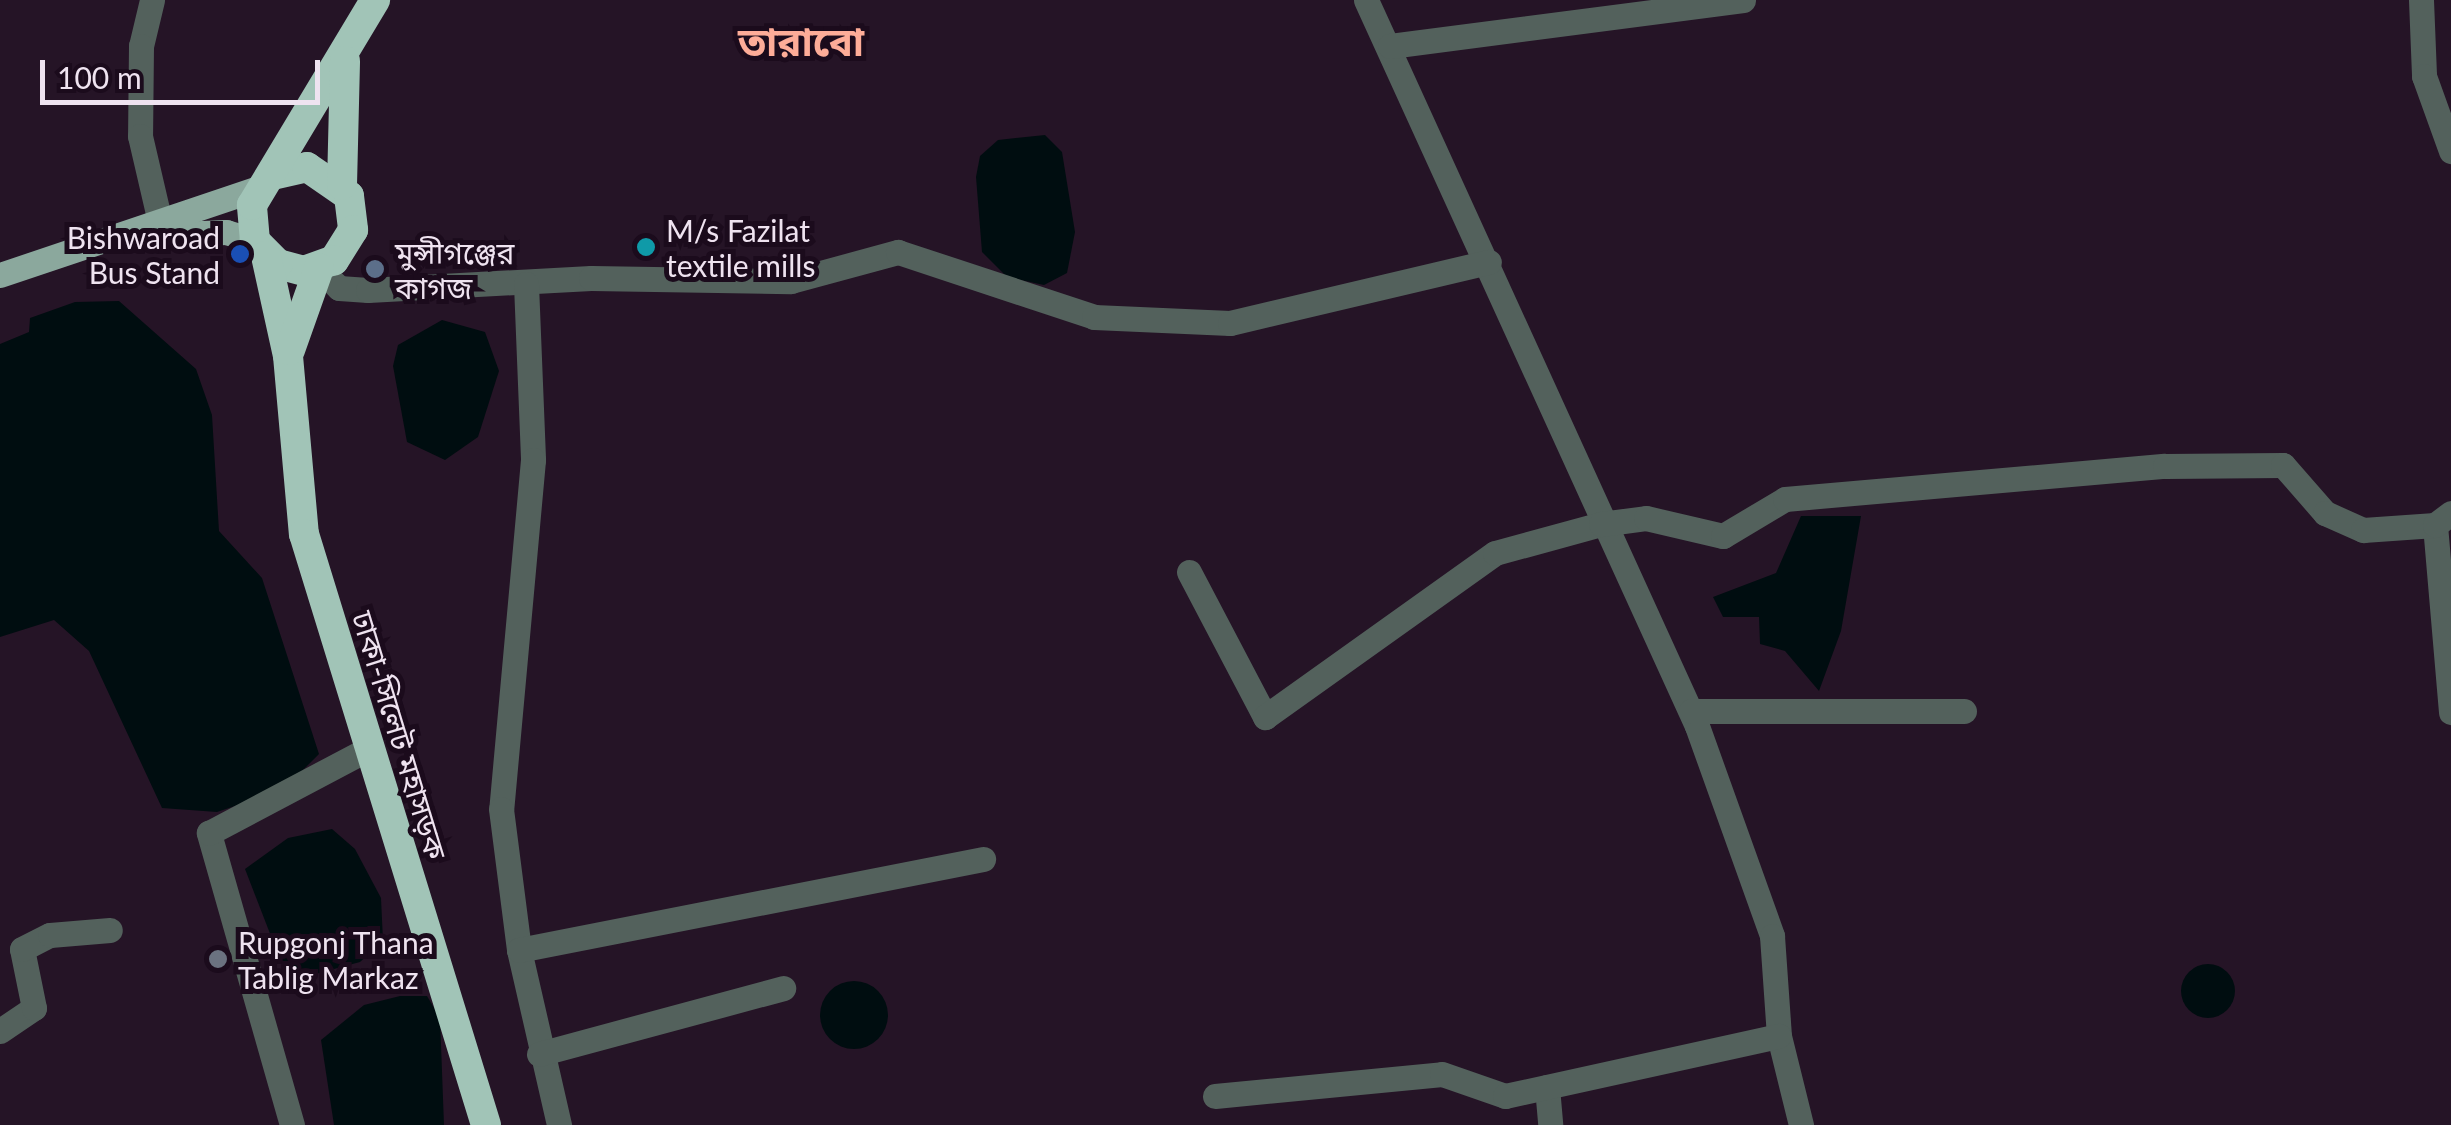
<!DOCTYPE html>
<html>
<head>
<meta charset="utf-8">
<style>
	body { margin:0 }
	#map { position:relative; width:2451px; height:1125px; overflow:hidden; background:#251426; font-family:Lato,"Noto Sans Bengali",sans-serif }
	div>[style] { position:absolute }
	.water>* { inset:0; background:#000d10 }
	.round { border-radius:50% }
	.minor>* { height:25px; margin:-12.5px; padding:0 12.5px; transform-origin:12.5px; border-radius:12.5px; background:#53615c }
	.major>* { height:25px; margin:-12.5px; padding:0 12.5px; transform-origin:12.5px; border-radius:12.5px; background:#8ba89d }
	.highway>* { height:30px; margin:-15px; padding:0 15px; transform-origin:15px; border-radius:15px; background:#a1c4b7 }
	.dots>* { width:28px; height:28px; translate:-50% -50%; box-sizing:border-box; border:5px solid #1b0b1c; border-radius:50% }
	span { translate:-50% -50%; white-space:nowrap; text-align:center; line-height:1.15; -webkit-text-stroke:10px #1b0b1c; paint-order:stroke }
	.poi-label { font-size:30px; color:#efe3f0 }
	.left { translate:0 -50%; text-align:left }
	.right { translate:-100% -50%; text-align:right }
	.street-label { font-size:30px; color:#efe3f0 }
	.district-label { font-size:40px; color:#fdac98; font-weight:700 }
	.scale { position:absolute; left:40px; top:60px; width:280px; height:45px; box-sizing:border-box; border:5px solid #efe3f0; border-top:0; padding-left:12px; font-size:30px; line-height:35px; white-space:nowrap; color:#efe3f0; -webkit-text-stroke:8px #1b0b1c; paint-order:stroke }
</style>
</head>
<body>
<div id="map">
	<div class="water">
		<i style="clip-path:polygon(1045px 135px,1062px 152px,1075px 232px,1067px 273px,1044px 285px,1007px 277px,982px 252px,976px 177px,980px 156px,998px 140px)"></i>
		<i style="clip-path:polygon(119px 301px,196px 369px,212px 415px,219px 531px,262px 578px,319px 754px,283px 790px,217px 812px,162px 808px,89px 651px,54px 620px,0 637px,0 344px,29px 332px,30px 318px,75px 302px)"></i>
		<i style="clip-path:polygon(442px 320px,485px 332px,499px 371px,478px 437px,445px 460px,407px 442px,393px 366px,398px 345px)"></i>
		<i style="clip-path:polygon(1801px 516px,1861px 516px,1841px 631px,1819px 691px,1785px 651px,1760px 644px,1759px 617px,1723px 617px,1713px 597px,1776px 573px)"></i>
		<i style="clip-path:polygon(332px 829px,355px 849px,381px 898px,383px 941px,360px 962px,297px 979px,281px 962px,245px 869px,288px 838px)"></i>
		<i class="round" style="left:2181px;top:964px;width:54px;height:54px"></i>
		<i class="round" style="left:820px;top:981px;width:68px;height:68px"></i>
		<i style="clip-path:polygon(400px 996px,427px 996px,440px 1018px,444px 1125px,334px 1125px,321px 1040px,364px 1005px)"></i>
	</div>
	<div class="minor">
		<i style="left:152px;top:0;width:47px;rotate:103.4deg"></i>
		<i style="left:141px;top:46px;width:90px;rotate:90.6deg"></i>
		<i style="left:140px;top:136px;width:102px;rotate:76.9deg"></i>
		<i style="left:1366px;top:0;width:798px;rotate:65.49deg"></i>
		<i style="left:1697px;top:726px;width:223px;rotate:70.3deg"></i>
		<i style="left:1772px;top:936px;width:100px;rotate:86deg"></i>
		<i style="left:1779px;top:1036px;width:92px;rotate:76.1deg"></i>
		<i style="left:2421px;top:0;width:76px;rotate:87.7deg"></i>
		<i style="left:2424px;top:76px;width:80px;rotate:70.2deg"></i>
		<i style="left:1390px;top:46px;width:356px;rotate:-7.4deg"></i>
		<i style="left:319px;top:268px;width:28px;rotate:45deg"></i>
		<i style="left:339px;top:288px;width:29px;rotate:4deg"></i>
		<i style="left:368px;top:290px;width:223px;rotate:-3.1deg"></i>
		<i style="left:591px;top:278px;width:200px;rotate:0.9deg"></i>
		<i style="left:791px;top:281px;width:111px;rotate:-15.2deg"></i>
		<i style="left:898px;top:252px;width:206px;rotate:18.3deg"></i>
		<i style="left:1094px;top:317px;width:136px;rotate:2.5deg"></i>
		<i style="left:1230px;top:323px;width:266px;rotate:-13.3deg"></i>
		<i style="left:526px;top:284px;width:176px;rotate:87.7deg"></i>
		<i style="left:533px;top:460px;width:350px;rotate:95.2deg"></i>
		<i style="left:501px;top:809px;width:142px;rotate:82.7deg"></i>
		<i style="left:519px;top:950px;width:180px;rotate:77.1deg"></i>
		<i style="left:2435px;top:525px;width:188px;rotate:85.1deg"></i>
		<i style="left:1189px;top:572px;width:164px;rotate:62.3deg"></i>
		<i style="left:1265px;top:717px;width:282px;rotate:-35.5deg"></i>
		<i style="left:1495px;top:553px;width:110px;rotate:-15.3deg"></i>
		<i style="left:1601px;top:524px;width:45px;rotate:-7.6deg"></i>
		<i style="left:1646px;top:518px;width:79px;rotate:13.2deg"></i>
		<i style="left:1723px;top:536px;width:72px;rotate:-30.8deg"></i>
		<i style="left:1785px;top:499px;width:381px;rotate:-5deg"></i>
		<i style="left:2165px;top:466px;width:118px;rotate:-0.5deg"></i>
		<i style="left:2283px;top:465px;width:64px;rotate:48.8deg"></i>
		<i style="left:2325px;top:513px;width:42px;rotate:24.1deg"></i>
		<i style="left:2363px;top:530px;width:72px;rotate:-4deg"></i>
		<i style="left:2435px;top:525px;width:20px;rotate:-37deg"></i>
		<i style="left:1691px;top:711px;width:273px"></i>
		<i style="left:519px;top:950px;width:473px;rotate:-11.1deg"></i>
		<i style="left:0;top:1031px;width:41px;rotate:-34.1deg"></i>
		<i style="left:34px;top:1008px;width:60px;rotate:-101.5deg"></i>
		<i style="left:22px;top:949px;width:31px;rotate:-27deg"></i>
		<i style="left:50px;top:935px;width:60px;rotate:-4.8deg"></i>
		<i style="left:539px;top:1054px;width:253px;rotate:-15.1deg"></i>
		<i style="left:1547px;top:1087px;width:38px;rotate:85deg"></i>
		<i style="left:1215px;top:1096px;width:228px;rotate:-5.5deg"></i>
		<i style="left:1442px;top:1074px;width:67px;rotate:19.2deg"></i>
		<i style="left:1505px;top:1096px;width:280px;rotate:-12.4deg"></i>
		<i style="left:292px;top:1125px;width:304px;rotate:-105.9deg"></i>
		<i style="left:209px;top:833px;width:178px;rotate:-27.9deg"></i>
	</div>
	<div class="major">
		<i style="left:131px;top:236px;width:95px;rotate:-2.4deg"></i>
		<i style="left:226px;top:232px;width:30px;rotate:17deg"></i>
		<i style="left:0;top:275px;width:273px;rotate:-18.6deg"></i>
	</div>
	<div class="highway">
		<i style="left:273px;top:175px;width:35px;rotate:-13deg"></i>
		<i style="left:307px;top:167px;width:51px;rotate:34.6deg"></i>
		<i style="left:349px;top:196px;width:34px;rotate:83deg"></i>
		<i style="left:353px;top:230px;width:36px;rotate:122deg"></i>
		<i style="left:334px;top:260px;width:32px;rotate:160deg"></i>
		<i style="left:304px;top:271px;width:27px;rotate:-165deg"></i>
		<i style="left:278px;top:264px;width:33px;rotate:-135deg"></i>
		<i style="left:255px;top:241px;width:36px;rotate:-95deg"></i>
		<i style="left:252px;top:205px;width:239px;rotate:-59deg"></i>
		<i style="left:342px;top:185px;width:124px;rotate:-88.6deg"></i>
		<i style="left:266px;top:256px;width:102px;rotate:77.6deg"></i>
		<i style="left:288px;top:356px;width:179px;rotate:84.9deg"></i>
		<i style="left:304px;top:534px;width:618px;rotate:72.88deg"></i>
		<i style="left:290px;top:350px;width:87px;rotate:-70.5deg"></i>
	</div>
	<div class="dots">
		<i style="left:646px;top:247px;background:#0f9aa8"></i>
		<i style="left:240px;top:254px;background:#1a4fb4"></i>
		<i style="left:375px;top:269px;background:#5c6f8a"></i>
		<i style="left:218px;top:959px;background:#6b7280"></i>
	</div>
	<div class="poi-label">
		<span class="left" style="left:666px;top:247px">M/s Fazilat<br>textile mills</span>
		<span class="right" style="left:220px;top:254px">Bishwaroad<br>Bus Stand</span>
		<span class="left" style="left:395px;top:269px">মুন্সীগঞ্জের<br>কাগজ</span>
		<span class="left" style="left:238px;top:959px">Rupgonj Thana<br>Tablig Markaz</span>
	</div>
	<div class="street-label">
		<span style="left:400px;top:735px;rotate:73deg">ঢাকা-সিলেট মহাসড়ক</span>
	</div>
	<div class="district-label">
		<span style="left:801px;top:41px">তারাবো</span>
	</div>
	<div class="scale">100 m</div>
</div>
</body>
</html>
